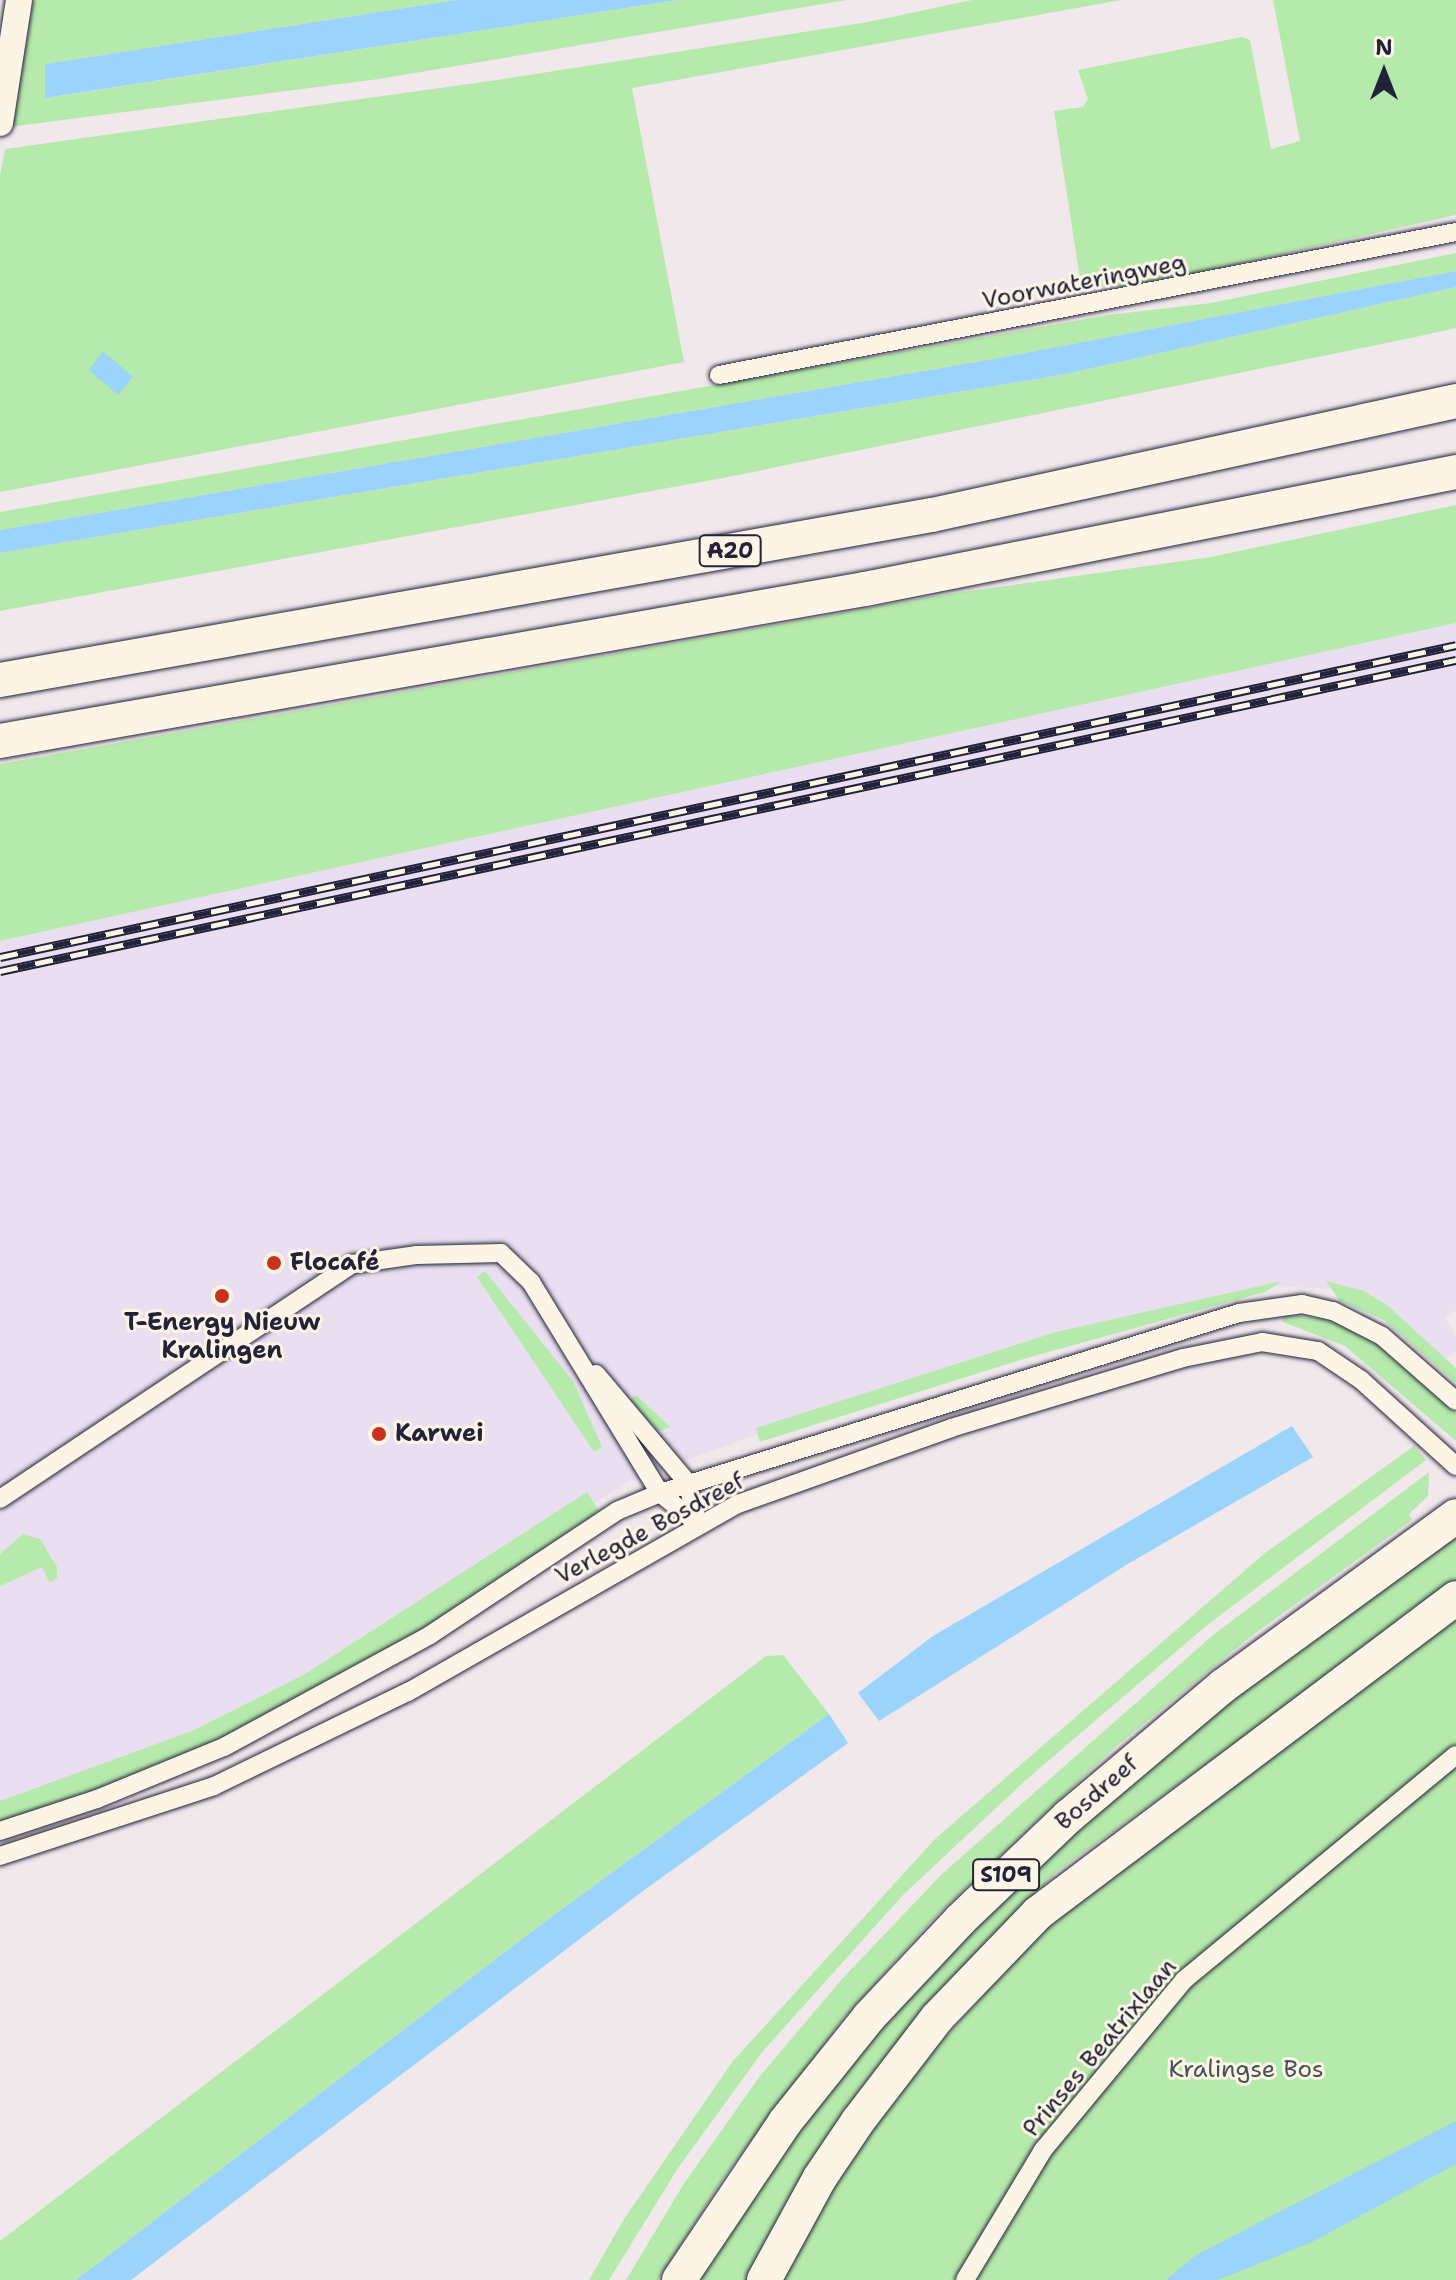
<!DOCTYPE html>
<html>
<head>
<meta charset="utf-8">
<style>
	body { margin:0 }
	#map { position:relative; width:1456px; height:2280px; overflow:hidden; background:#f1e8ec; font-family:"Shantell Sans",sans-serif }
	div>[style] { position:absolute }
	.built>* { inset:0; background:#e9dff0 }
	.green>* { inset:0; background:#b6eaac }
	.water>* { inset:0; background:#9bd3fa }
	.roads { filter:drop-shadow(0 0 2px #22223b) drop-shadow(0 0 2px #22223b) }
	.street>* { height:18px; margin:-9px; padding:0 9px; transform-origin:9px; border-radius:9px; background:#fcf5e5 }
	.secondary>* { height:26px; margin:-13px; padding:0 13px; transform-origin:13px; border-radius:13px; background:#fcf5e5 }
	.highway>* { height:34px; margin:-17px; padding:0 17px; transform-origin:17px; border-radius:17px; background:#fcf5e5 }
	.rail>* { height:9px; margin-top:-4.5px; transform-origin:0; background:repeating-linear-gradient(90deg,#fcf5e5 0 18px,#22223b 0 36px); box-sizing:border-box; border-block:2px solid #22223b }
	.dots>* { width:22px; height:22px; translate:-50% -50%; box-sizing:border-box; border:4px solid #fcf5e5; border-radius:50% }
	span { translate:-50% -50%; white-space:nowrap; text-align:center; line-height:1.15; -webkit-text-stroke:6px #fcf5e5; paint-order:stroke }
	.shield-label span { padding:2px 6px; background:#fcf5e5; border:2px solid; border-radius:6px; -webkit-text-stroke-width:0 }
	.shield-label { font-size:22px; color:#22223b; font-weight:700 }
	.street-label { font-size:24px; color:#22223b }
	.poi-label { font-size:24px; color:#22223b; font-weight:700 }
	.left { translate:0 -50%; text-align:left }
	.park-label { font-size:24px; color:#475457 }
	.north { position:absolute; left:1344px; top:32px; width:80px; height:80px; -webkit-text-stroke:6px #fcf5e5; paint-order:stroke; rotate:0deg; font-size:22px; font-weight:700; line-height:32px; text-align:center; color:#22223b }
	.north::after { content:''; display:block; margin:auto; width:28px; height:36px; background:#22223b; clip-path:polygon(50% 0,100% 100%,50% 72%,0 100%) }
</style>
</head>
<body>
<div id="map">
	<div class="built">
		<i style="clip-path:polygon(1456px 623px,1456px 1310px,1444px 1317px,1456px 1337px,1456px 1352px,1439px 1363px,1380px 1309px,1337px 1289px,1274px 1286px,779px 1426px,625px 1483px,378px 1645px,217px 1736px,0 1816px,0 941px)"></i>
	</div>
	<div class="green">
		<i style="clip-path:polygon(33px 0,456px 0,46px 64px,46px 98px,677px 0,847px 0,379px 79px,9px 127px)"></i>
		<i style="clip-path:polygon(972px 0,1121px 0,632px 88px,684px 362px,0 492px,0 175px,5px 149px,504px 79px,868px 22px)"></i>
		<i style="clip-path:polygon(1273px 0,1456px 0,1456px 215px,1134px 287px,1081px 285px,1054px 111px,1083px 107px,1088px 99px,1078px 70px,1242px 37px,1250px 40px,1271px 149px,1300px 141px)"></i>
		<i style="clip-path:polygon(1456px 253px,1456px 271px,1435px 275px,993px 359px,0 530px,0 512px,1108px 315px,1211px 303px)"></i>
		<i style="clip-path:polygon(1456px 287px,1456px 328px,1411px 338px,728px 477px,0 611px,0 553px,1066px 374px)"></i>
		<i style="clip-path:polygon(1456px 505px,1456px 623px,0 941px,0 764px,941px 595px,1211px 557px)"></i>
		<i style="clip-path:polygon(485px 1271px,573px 1381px,602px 1447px,594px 1452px,477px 1277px)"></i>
		<i style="clip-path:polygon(1282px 1281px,1265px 1292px,1027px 1358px,760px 1442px,756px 1428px,1056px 1332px)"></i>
		<i style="clip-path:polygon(1326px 1281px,1364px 1291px,1387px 1305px,1456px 1368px,1456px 1383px,1384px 1320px,1340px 1301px)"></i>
		<i style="clip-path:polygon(1283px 1314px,1331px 1320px,1370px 1337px,1456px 1413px,1456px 1441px,1345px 1346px,1283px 1322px)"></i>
		<i style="clip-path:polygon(636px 1395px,670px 1427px,658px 1431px,630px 1400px)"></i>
		<i style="clip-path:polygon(1414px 1446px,1426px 1460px,1206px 1626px,1027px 1779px,904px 1894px,763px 2051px,678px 2168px,609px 2280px,589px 2280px,624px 2219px,733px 2061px,935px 1839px,1265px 1553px)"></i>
		<i style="clip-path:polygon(1429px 1472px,1428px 1496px,1409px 1514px,1412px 1520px,1254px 1634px,1112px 1750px,936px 1916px,843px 2019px,725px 2176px,658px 2280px,626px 2280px,683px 2185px,760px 2076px,842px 1979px,941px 1875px,1213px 1635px)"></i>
		<i style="clip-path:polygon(587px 1492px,599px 1511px,447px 1617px,228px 1735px,107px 1787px,0 1823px,0 1801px,192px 1731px,305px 1674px)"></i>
		<i style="clip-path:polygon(1456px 1522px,1456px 1584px,1058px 1871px,986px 1942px,749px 2280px,688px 2280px,727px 2220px,888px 2013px,1059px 1837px)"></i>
		<i style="clip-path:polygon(23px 1534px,40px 1539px,57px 1567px,57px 1578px,50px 1583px,42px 1567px,0 1586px,0 1554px)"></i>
		<i style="clip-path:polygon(1456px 1616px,1456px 2280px,780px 2280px,854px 2154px,925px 2060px,1034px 1938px)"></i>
		<i style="clip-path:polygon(783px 1655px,829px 1714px,543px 1923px,76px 2280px,0 2280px,0 2241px,766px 1656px)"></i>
	</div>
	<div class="water">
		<i style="clip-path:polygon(456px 0,677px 0,45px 98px,45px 64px)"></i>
		<i style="clip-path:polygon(1456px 271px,1456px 287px,1066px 374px,0 553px,0 530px,993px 359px)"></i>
		<i style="clip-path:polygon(103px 351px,133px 377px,118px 395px,89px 370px)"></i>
		<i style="clip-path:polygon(1292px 1426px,1313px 1457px,1131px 1562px,879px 1721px,858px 1693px,933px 1636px)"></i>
		<i style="clip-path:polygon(829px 1714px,848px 1743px,643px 1891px,131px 2280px,76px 2280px,543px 1923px)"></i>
		<i style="clip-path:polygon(1456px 2121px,1456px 2164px,1314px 2241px,1218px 2280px,1166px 2280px,1196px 2255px)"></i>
	</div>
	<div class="roads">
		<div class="street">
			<i style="left:719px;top:375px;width:751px;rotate:-10.98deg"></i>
			<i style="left:596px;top:1374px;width:141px;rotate:49.9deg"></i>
			<i style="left:687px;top:1482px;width:43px;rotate:75.3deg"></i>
			<i style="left:0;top:1499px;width:424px;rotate:-33.7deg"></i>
			<i style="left:353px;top:1264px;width:65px;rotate:-8deg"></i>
			<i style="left:417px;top:1255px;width:84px;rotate:-1.4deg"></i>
			<i style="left:501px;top:1253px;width:42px;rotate:44deg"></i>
			<i style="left:531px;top:1282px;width:247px;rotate:58.6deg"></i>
			<i style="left:660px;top:1493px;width:49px;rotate:39.2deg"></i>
			<i style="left:0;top:1831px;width:102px;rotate:-18.3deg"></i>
			<i style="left:97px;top:1799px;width:137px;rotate:-22.3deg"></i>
			<i style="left:224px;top:1747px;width:234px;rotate:-28.5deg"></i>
			<i style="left:430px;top:1635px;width:224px;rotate:-33.5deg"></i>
			<i style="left:617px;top:1511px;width:47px;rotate:-22.7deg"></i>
			<i style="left:660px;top:1493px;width:606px;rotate:-17.27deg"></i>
			<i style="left:1239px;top:1313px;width:64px;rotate:-8.1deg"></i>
			<i style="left:1302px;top:1304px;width:32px;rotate:13deg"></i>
			<i style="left:1333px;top:1311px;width:55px;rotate:27deg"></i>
			<i style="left:1382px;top:1336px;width:98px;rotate:41.3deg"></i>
			<i style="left:0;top:1856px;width:225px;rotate:-18.1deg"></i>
			<i style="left:214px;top:1786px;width:216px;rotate:-25.9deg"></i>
			<i style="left:408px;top:1692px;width:380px;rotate:-29.7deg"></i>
			<i style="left:738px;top:1504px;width:226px;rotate:-19.6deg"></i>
			<i style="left:951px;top:1428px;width:242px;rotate:-16.8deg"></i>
			<i style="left:1183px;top:1358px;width:81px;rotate:-11.4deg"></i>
			<i style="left:1262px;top:1342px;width:57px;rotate:9.1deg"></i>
			<i style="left:1318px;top:1351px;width:52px;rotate:34deg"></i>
			<i style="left:1361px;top:1380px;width:128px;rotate:42.2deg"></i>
			<i style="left:965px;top:2280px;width:152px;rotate:-59deg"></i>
			<i style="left:1043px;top:2150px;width:221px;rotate:-50.3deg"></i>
			<i style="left:1184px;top:1980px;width:353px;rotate:-39.6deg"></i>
		</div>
		<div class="secondary">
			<i style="left:0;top:123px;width:124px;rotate:-81.2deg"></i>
		</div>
		<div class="highway">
			<i style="left:0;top:680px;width:946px;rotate:-10.04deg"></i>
			<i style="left:932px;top:515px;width:536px;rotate:-12.27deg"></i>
			<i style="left:0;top:741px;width:878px;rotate:-9.97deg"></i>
			<i style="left:865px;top:589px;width:602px;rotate:-11.2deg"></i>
			<i style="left:679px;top:2280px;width:190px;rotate:-56.1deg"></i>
			<i style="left:785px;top:2122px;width:134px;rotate:-51.3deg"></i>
			<i style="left:869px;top:2017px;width:133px;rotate:-46.8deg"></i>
			<i style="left:960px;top:1920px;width:151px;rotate:-43.7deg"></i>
			<i style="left:1069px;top:1816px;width:202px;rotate:-40.2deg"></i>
			<i style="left:1223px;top:1686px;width:288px;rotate:-36.1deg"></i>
			<i style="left:764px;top:2280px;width:115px;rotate:-61.4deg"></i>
			<i style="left:819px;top:2179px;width:70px;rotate:-56.1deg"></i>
			<i style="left:858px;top:2121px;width:130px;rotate:-52.5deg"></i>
			<i style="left:937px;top:2018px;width:146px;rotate:-46.1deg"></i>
			<i style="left:1038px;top:1913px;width:523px;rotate:-37deg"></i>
		</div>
	</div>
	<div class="rail">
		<i style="left:0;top:957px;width:1489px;rotate:-12.09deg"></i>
		<i style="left:0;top:971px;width:1489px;rotate:-12.06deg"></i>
	</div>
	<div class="dots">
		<i style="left:274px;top:1263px;background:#c8321e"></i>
		<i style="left:222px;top:1296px;background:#c8321e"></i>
		<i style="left:379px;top:1434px;background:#c8321e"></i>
	</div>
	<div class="shield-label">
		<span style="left:730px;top:551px">A20</span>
		<span style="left:1006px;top:1875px">S109</span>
	</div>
	<div class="street-label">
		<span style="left:1084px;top:282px;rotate:-11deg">Voorwateringweg</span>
		<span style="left:650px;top:1529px;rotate:-28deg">Verlegde Bosdreef</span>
		<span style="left:1097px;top:1793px;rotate:-41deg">Bosdreef</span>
		<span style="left:1100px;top:2048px;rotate:-50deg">Prinses Beatrixlaan</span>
	</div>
	<div class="poi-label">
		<span class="left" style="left:290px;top:1263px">Flocafé</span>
		<span style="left:222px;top:1337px">T-Energy Nieuw<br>Kralingen</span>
		<span class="left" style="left:395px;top:1434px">Karwei</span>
	</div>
	<div class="park-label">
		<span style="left:1246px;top:2070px">Kralingse Bos</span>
	</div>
	<div class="north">N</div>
</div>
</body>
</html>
